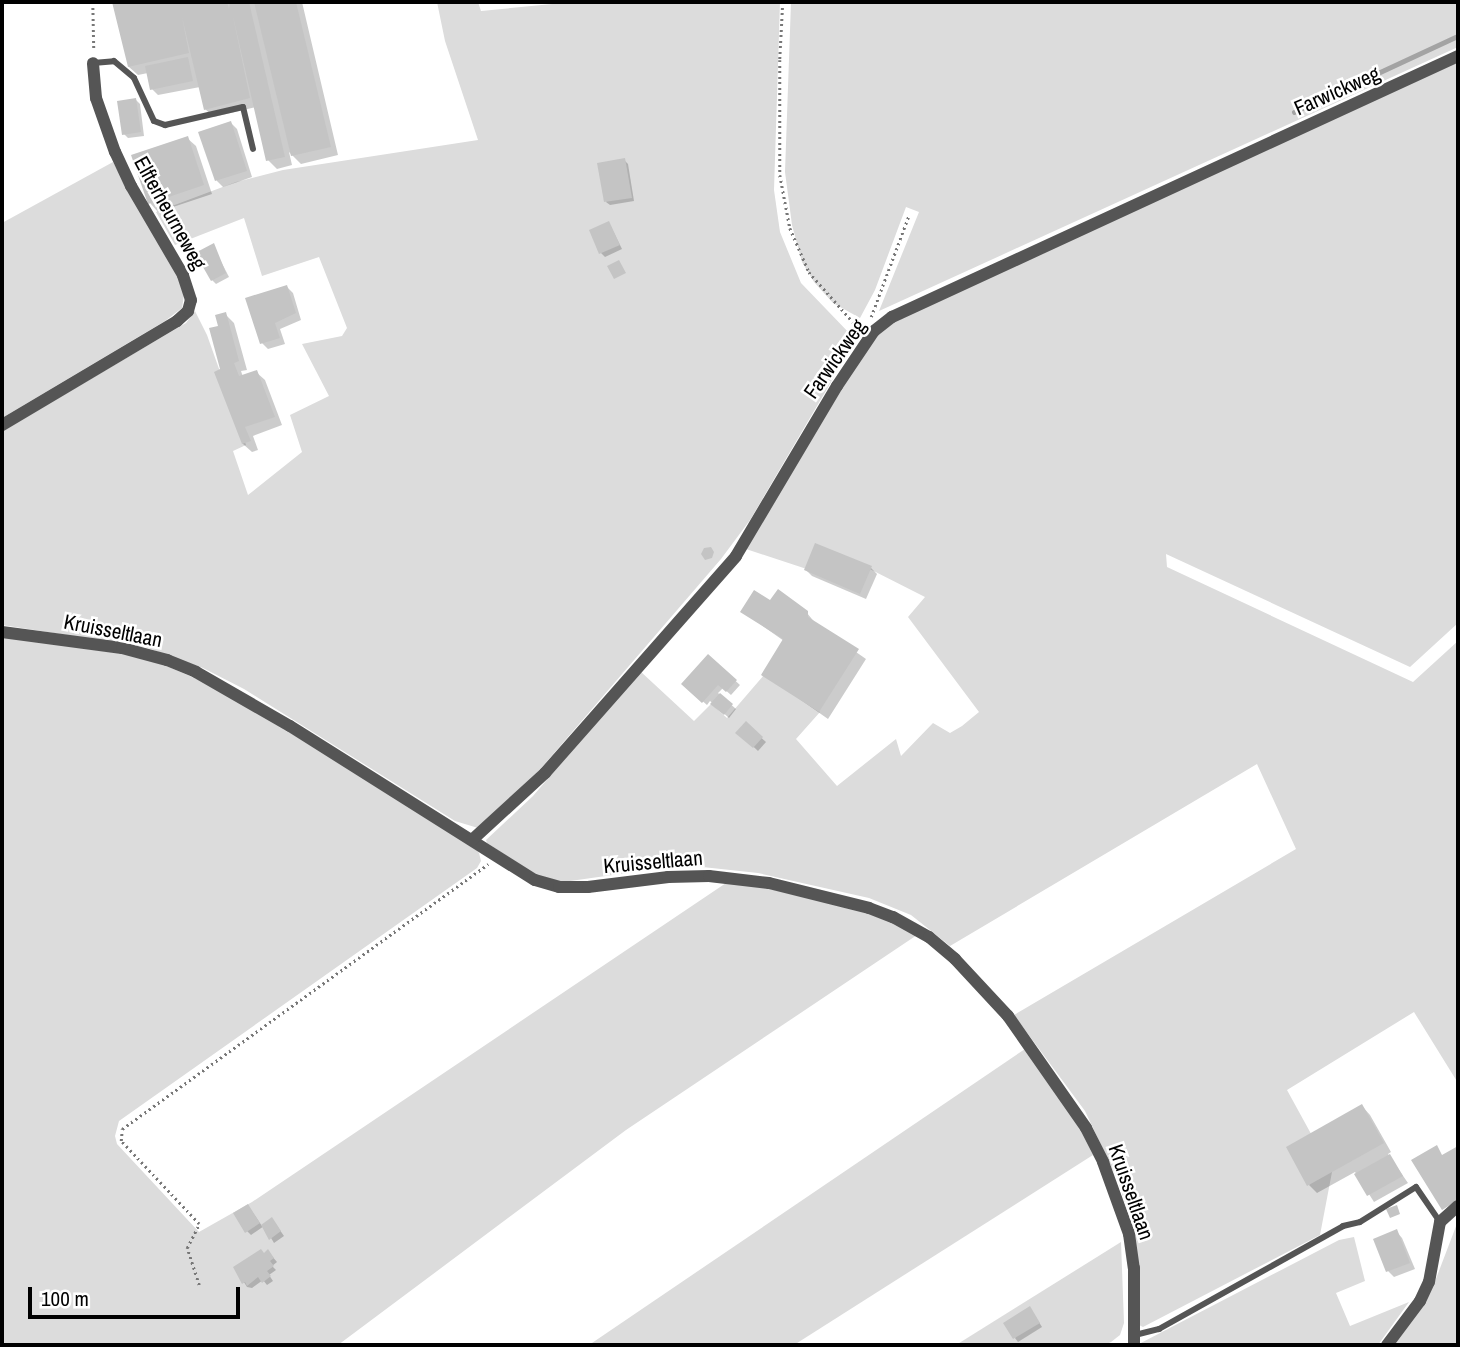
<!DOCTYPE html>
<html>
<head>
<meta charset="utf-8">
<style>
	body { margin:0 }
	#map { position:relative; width:1460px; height:1347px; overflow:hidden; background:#fff; font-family:"Archivo Narrow",sans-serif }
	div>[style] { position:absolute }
	.green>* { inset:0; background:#dcdcdc }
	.shadow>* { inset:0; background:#0003 }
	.stream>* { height:4.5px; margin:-2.25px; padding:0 2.25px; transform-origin:2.25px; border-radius:2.25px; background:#a3a3a3 }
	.building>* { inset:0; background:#c4c4c4 }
	.path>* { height:2.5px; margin-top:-1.25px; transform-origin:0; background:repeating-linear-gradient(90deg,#777 0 2px,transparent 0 5.5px) }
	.lane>* { height:6px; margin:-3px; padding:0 3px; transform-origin:3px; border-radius:3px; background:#555 }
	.street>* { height:12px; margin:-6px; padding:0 6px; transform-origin:6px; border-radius:6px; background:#555 }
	span { translate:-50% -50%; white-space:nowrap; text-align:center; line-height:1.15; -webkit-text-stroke:5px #fff; paint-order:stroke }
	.street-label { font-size:21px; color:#000 }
	.frame { position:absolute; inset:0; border:4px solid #000; pointer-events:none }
	.scale { position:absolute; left:28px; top:1287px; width:212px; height:32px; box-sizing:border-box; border:4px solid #000; border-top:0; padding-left:9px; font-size:21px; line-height:24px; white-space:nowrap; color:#000; -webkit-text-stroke:5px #fff; paint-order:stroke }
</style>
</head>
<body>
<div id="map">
	<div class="green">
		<i style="clip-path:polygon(437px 2px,478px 2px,481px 11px,573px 2px,780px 2px,774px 190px,780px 232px,801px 283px,852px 336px,854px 343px,750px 520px,721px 559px,518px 795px,478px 828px,455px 821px,244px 689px,203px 668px,145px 647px,2px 625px,2px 431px,186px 323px,195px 311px,207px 335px,246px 445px,233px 451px,248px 495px,302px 452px,290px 415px,329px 396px,302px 344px,342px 336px,347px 328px,319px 257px,262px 276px,244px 218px,175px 245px,156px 212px,236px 182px,283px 170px,478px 140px,445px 41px)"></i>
		<i style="clip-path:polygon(791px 2px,1458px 2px,1458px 47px,879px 311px,919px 212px,906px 207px,875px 290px,860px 318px,833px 303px,814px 282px,802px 262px,792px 225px,785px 172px)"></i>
		<i style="clip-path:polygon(1458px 59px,1458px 623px,1410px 667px,1166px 554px,1167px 567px,1413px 682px,1458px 641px,1458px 1083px,1414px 1012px,1287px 1090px,1332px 1172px,1320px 1235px,1143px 1327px,1139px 1325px,1130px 1219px,1118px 1181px,1085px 1111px,1014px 1015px,1296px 849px,1257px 764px,950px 946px,911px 915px,869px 898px,758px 873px,684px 865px,563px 882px,542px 879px,487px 843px,486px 840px,533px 796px,640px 671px,694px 721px,711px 704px,727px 718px,764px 675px,820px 712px,796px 739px,837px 786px,896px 739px,901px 756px,933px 723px,950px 733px,962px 726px,979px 712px,908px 617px,925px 597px,848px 558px,837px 579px,746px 549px,860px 358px,877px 335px,894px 318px)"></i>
		<i style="clip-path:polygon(113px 162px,179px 277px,184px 295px,182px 308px,165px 321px,2px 418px,2px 223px)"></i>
		<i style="clip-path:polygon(2px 637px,125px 654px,157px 662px,218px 688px,474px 846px,479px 853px,481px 861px,477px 868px,119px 1121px,115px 1136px,117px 1144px,199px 1232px,252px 1202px,729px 881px,865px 908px,917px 935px,626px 1130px,338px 1345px,2px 1345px)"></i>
		<i style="clip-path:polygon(1025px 1049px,1076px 1121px,1093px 1155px,794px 1345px,589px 1345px)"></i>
		<i style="clip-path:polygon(1458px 1221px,1458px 1345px,1394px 1345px,1434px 1284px)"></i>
		<i style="clip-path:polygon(1354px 1237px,1365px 1281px,1336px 1293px,1350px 1326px,1409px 1302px,1378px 1345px,1137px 1345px,1339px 1240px)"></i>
		<i style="clip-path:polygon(1121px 1242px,1124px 1323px,1120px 1335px,1111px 1342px,1105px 1345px,956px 1345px)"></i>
	</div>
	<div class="shadow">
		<i style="clip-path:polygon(114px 2px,302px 2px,338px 155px,301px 164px,289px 152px,292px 165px,277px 169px,268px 160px,256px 107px,214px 117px,205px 109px,200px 87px,158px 95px,152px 89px,148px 73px,138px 75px,129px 67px)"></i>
		<i style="clip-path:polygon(136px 100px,140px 104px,144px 136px,128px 138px,124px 134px)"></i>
		<i style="clip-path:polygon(231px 123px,237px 129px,252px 177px,223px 187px,217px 181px,201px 133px)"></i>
		<i style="clip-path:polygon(187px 138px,196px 146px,212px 194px,158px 212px,150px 203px)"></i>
		<i style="clip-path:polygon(624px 160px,628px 164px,634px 201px,610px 205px,606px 202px)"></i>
		<i style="clip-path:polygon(609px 223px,622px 249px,605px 257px,601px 253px)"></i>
		<i style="clip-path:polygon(213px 246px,229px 277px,216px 284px,212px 280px)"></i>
		<i style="clip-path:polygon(287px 287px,293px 293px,301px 320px,280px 329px,285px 344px,268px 349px,262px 343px)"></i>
		<i style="clip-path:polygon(225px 314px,234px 323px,247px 370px,241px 371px,243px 377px,256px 372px,265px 380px,282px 425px,253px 436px,258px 450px,252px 452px,243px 444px,223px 370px,220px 327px)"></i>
		<i style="clip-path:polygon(871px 568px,877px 574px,866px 599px,812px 576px,806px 570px)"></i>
		<i style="clip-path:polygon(743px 612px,807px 613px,816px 624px,866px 659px,828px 719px,764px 674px,784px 641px)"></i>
		<i style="clip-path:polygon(708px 656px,740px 685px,731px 695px,723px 688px,718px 693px,736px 709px,729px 718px,710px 701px,707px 705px,683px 684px)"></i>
		<i style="clip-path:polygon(746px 724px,766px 742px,758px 751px,738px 732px)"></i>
		<i style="clip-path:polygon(1362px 1106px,1370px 1115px,1391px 1152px,1388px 1154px,1408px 1183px,1374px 1202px,1355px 1172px,1317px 1193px,1309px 1185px)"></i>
		<i style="clip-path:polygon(251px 1210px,262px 1226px,275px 1223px,284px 1236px,274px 1243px,264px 1226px,251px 1235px,247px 1231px)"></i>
		<i style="clip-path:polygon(1396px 1231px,1402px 1238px,1415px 1269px,1394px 1277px,1388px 1271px)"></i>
		<i style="clip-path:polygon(264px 1255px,271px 1255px,277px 1262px,272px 1266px,276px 1270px,269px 1275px,273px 1281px,267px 1285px,263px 1280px,252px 1288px,247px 1287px,235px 1268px)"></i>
		<i style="clip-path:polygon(1030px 1308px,1042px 1327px,1018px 1342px,1015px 1338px)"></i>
	</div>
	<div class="stream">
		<i style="left:1294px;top:112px;width:181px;rotate:-24.9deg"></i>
	</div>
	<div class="building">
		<i style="clip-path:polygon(112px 2px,177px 2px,177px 4px,178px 2px,227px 2px,229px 9px,230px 2px,249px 2px,285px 157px,266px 161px,232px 12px,250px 98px,204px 110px,182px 17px,189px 53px,128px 67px)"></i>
		<i style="clip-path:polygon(254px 2px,296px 2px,331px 147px,291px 156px)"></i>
		<i style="clip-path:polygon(188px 57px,193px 81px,150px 90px,145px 66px)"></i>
		<i style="clip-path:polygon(136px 98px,141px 132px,122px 135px,117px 101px)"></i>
		<i style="clip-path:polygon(231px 121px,247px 171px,215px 181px,198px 132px)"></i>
		<i style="clip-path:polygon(188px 136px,204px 185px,148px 204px,131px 155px)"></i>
		<i style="clip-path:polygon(625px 158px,632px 198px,604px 202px,597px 163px)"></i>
		<i style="clip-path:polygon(609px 221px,620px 245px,599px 254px,589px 230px)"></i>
		<i style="clip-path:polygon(214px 243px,226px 273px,211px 281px,195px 253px)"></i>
		<i style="clip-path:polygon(619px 260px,626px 273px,614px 279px,607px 266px)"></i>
		<i style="clip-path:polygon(287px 285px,296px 313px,275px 323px,280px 338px,260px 344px,245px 298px)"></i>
		<i style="clip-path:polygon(226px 312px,239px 361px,234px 363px,239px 376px,257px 370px,275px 417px,245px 427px,251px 441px,242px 444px,214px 372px,220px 369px,209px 328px,218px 326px,215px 315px)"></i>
		<i style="clip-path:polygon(815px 543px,872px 566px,860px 594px,804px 570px)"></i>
		<i style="clip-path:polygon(711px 547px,714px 552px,712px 558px,705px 560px,701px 554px,704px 548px)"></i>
		<i style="clip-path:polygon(778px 589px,808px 611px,808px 617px,859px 649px,819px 712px,761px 675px,783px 639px,740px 612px,754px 590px,770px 600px)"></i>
		<i style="clip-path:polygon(708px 654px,737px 680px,726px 692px,718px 685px,702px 703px,681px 684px)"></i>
		<i style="clip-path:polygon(720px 693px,733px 704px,724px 715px,710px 704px)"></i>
		<i style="clip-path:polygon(746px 721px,763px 737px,753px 748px,735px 733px)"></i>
		<i style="clip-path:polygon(1362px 1104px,1384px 1143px,1307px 1186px,1286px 1147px)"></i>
		<i style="clip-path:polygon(1437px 1145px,1442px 1155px,1458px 1146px,1458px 1200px,1442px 1210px,1411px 1160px)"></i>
		<i style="clip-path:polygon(1390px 1154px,1403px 1176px,1367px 1196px,1354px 1174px)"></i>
		<i style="clip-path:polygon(248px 1204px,260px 1223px,245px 1233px,233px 1213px)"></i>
		<i style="clip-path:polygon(1397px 1205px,1400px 1214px,1390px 1218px,1386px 1209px)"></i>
		<i style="clip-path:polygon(272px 1217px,281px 1231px,269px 1240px,261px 1225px)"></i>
		<i style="clip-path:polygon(1397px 1229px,1410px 1263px,1386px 1272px,1373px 1239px)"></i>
		<i style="clip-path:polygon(261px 1249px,264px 1253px,268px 1249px,274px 1258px,270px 1261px,274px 1266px,267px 1271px,271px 1276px,262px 1283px,258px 1277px,247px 1286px,245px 1282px,242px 1284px,233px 1267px)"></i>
		<i style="clip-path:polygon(1030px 1306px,1040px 1323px,1013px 1339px,1003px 1323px)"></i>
	</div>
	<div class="path">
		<i style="left:93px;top:2px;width:49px;rotate:88.8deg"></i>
		<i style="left:783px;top:2px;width:58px;rotate:93deg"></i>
		<i style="left:780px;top:60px;width:115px;rotate:90deg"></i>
		<i style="left:780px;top:175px;width:54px;rotate:79.3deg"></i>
		<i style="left:790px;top:228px;width:48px;rotate:66.6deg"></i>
		<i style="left:809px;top:272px;width:79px;rotate:48.6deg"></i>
		<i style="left:871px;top:317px;width:109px;rotate:-69.6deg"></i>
		<i style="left:199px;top:1285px;width:39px;rotate:-108deg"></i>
		<i style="left:187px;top:1248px;width:27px;rotate:-63deg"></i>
		<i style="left:199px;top:1224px;width:114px;rotate:-133.2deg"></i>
		<i style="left:121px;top:1141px;width:12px;rotate:-85deg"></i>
		<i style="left:122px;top:1129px;width:452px;rotate:-35.9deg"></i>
	</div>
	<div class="lane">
		<i style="left:93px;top:63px;width:21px;rotate:-5deg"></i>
		<i style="left:114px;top:61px;width:26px;rotate:40deg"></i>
		<i style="left:134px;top:78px;width:47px;rotate:65.1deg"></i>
		<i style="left:154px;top:121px;width:12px;rotate:20deg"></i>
		<i style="left:165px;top:125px;width:80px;rotate:-13deg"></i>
		<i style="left:243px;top:107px;width:43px;rotate:76.6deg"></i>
		<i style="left:1135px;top:1335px;width:25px;rotate:-14deg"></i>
		<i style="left:1159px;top:1329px;width:211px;rotate:-29.2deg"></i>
		<i style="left:1343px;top:1226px;width:17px;rotate:-13deg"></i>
		<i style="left:1360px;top:1222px;width:66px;rotate:-32deg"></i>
		<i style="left:1416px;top:1187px;width:42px;rotate:55.6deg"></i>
	</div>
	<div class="street">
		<i style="left:2px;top:425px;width:204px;rotate:-30.7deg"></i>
		<i style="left:177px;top:321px;width:15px;rotate:-42deg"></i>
		<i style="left:188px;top:311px;width:11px;rotate:-75deg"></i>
		<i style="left:191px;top:300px;width:26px;rotate:-108deg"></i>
		<i style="left:183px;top:275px;width:103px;rotate:-120.3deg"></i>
		<i style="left:131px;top:186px;width:38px;rotate:-115deg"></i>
		<i style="left:115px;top:152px;width:57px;rotate:-109.4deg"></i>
		<i style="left:96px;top:98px;width:35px;rotate:-95deg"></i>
		<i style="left:2px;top:632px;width:121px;rotate:7.6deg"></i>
		<i style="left:122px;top:648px;width:47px;rotate:14.9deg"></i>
		<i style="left:167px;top:660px;width:31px;rotate:22deg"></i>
		<i style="left:196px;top:672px;width:108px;rotate:29.9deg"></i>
		<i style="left:290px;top:726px;width:289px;rotate:32.2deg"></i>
		<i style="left:535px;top:880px;width:25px;rotate:16deg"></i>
		<i style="left:559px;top:887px;width:29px"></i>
		<i style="left:588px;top:887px;width:81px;rotate:-7.1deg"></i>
		<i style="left:668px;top:877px;width:41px;rotate:-1.4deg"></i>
		<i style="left:709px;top:876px;width:60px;rotate:6.7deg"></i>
		<i style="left:769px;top:883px;width:103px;rotate:14deg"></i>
		<i style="left:869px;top:908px;width:26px;rotate:21deg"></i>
		<i style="left:893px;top:917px;width:41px;rotate:29.1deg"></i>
		<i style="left:929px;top:937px;width:34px;rotate:40deg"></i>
		<i style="left:955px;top:959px;width:78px;rotate:47.1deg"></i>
		<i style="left:1008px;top:1016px;width:136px;rotate:55.1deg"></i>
		<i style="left:1086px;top:1128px;width:38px;rotate:63deg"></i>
		<i style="left:1103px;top:1162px;width:77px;rotate:70.1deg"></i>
		<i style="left:1129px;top:1234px;width:34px;rotate:82deg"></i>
		<i style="left:1134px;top:1268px;width:77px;rotate:90deg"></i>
		<i style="left:472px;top:840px;width:99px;rotate:-42.5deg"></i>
		<i style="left:545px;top:773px;width:289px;rotate:-48.6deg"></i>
		<i style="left:736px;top:556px;width:198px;rotate:-59.3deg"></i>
		<i style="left:837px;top:386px;width:66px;rotate:-56.1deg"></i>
		<i style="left:874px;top:331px;width:23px;rotate:-38deg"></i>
		<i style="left:892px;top:317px;width:623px;rotate:-24.76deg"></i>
		<i style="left:1387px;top:1345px;width:55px;rotate:-53.1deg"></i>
		<i style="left:1420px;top:1301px;width:21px;rotate:-65deg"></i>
		<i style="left:1429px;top:1282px;width:61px;rotate:-79.6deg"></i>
		<i style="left:1440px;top:1222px;width:24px;rotate:-42deg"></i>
	</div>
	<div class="street-label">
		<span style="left:1337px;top:91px;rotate:-24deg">Farwickweg</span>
		<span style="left:170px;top:213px;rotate:61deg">Elfterheurneweg</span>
		<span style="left:835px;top:359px;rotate:-55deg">Farwickweg</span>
		<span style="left:113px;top:631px;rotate:11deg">Kruisseltlaan</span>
		<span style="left:653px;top:862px;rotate:-5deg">Kruisseltlaan</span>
		<span style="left:1131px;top:1192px;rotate:71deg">Kruisseltlaan</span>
	</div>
	<div class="frame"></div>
	<div class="scale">100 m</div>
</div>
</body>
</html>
